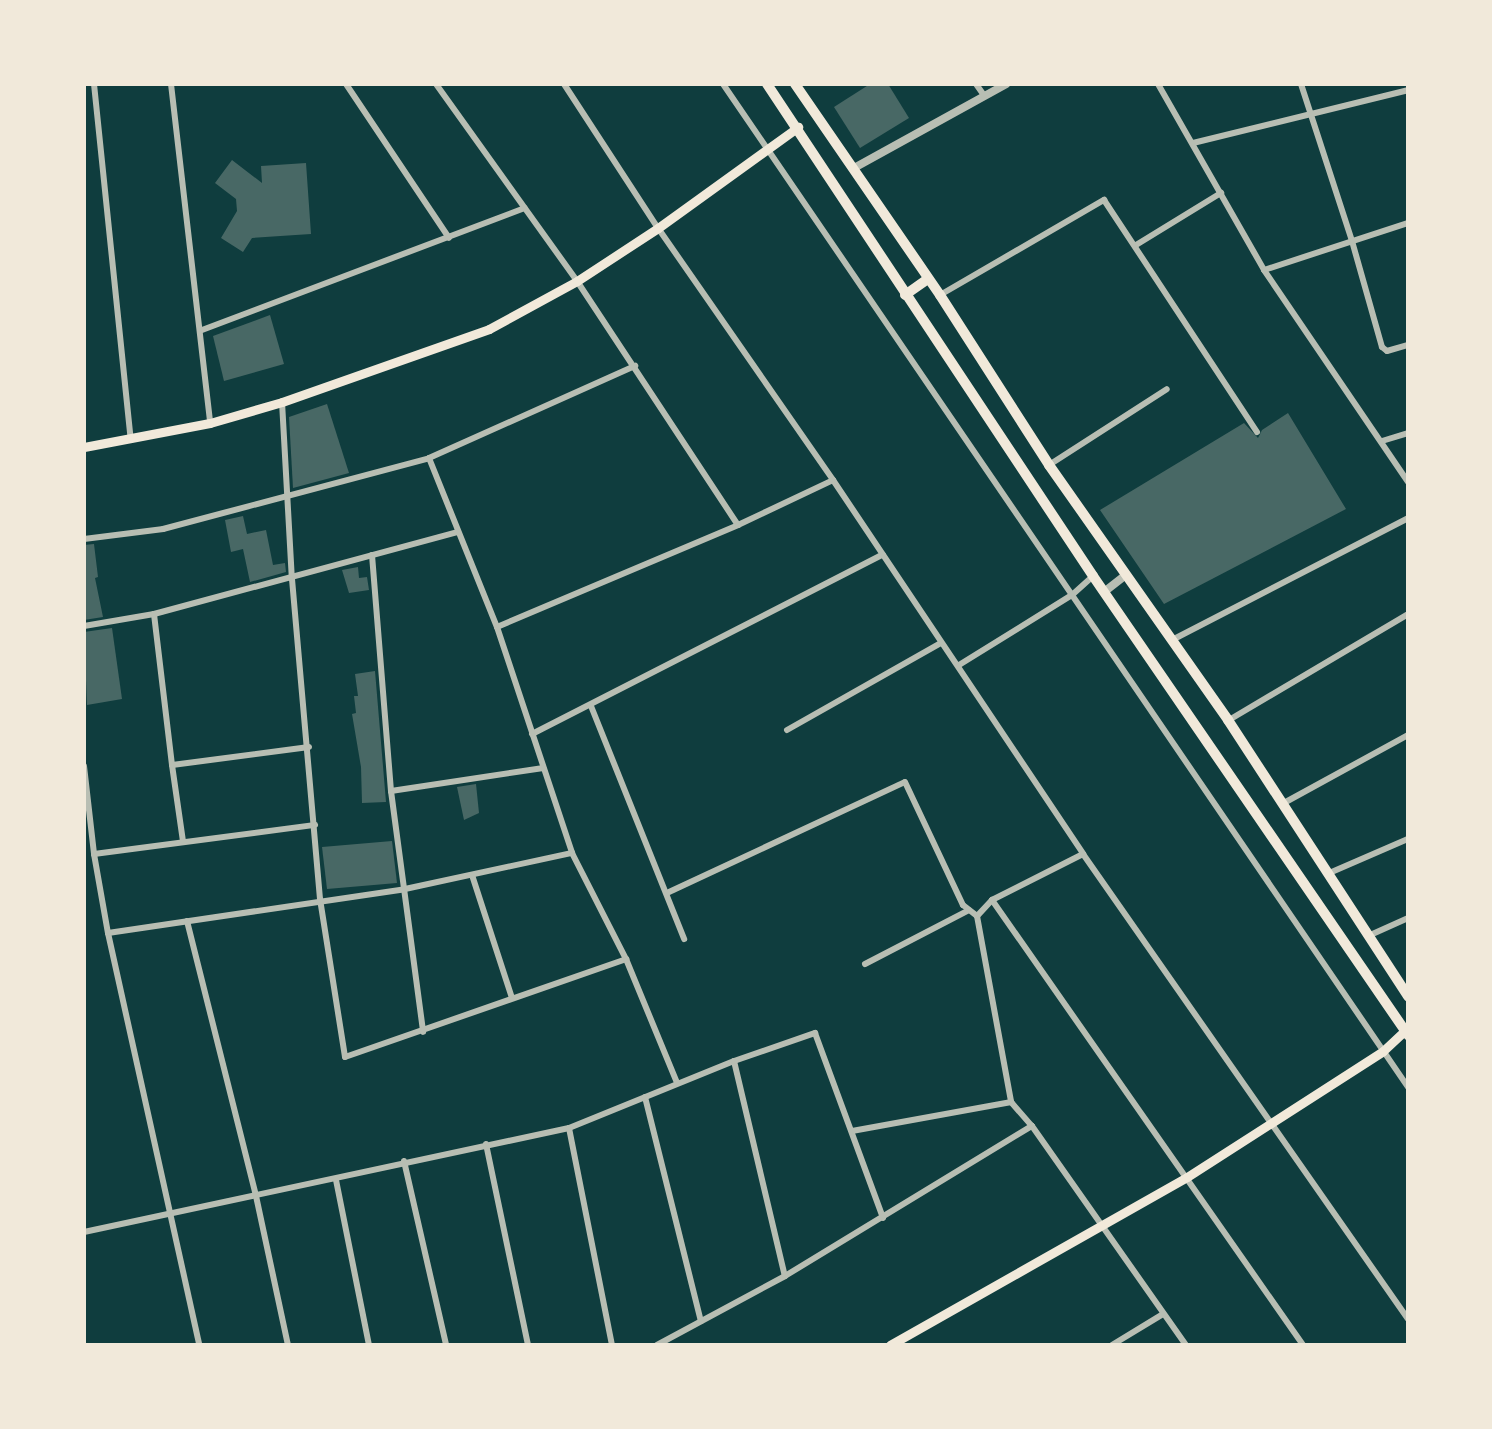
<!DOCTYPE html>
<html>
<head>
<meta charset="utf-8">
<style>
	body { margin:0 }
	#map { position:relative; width:1492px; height:1429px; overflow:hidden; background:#0f3d3e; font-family:Montserrat,sans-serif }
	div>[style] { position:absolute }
	.building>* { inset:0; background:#486865 }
	.minor>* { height:6px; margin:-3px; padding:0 3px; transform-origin:3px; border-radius:3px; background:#b8beb3 }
	.tertiary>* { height:8px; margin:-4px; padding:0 4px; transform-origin:4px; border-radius:4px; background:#b8beb3 }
	.secondary>* { height:9px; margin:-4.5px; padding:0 4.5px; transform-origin:4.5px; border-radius:4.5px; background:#f1e9da }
	.primary>* { height:10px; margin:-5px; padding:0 5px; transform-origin:5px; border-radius:5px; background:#f1e9da }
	span { translate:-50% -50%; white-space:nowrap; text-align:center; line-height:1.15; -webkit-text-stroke:6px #f1e9da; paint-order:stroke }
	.frame { position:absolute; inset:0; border:86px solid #f1e9da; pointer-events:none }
</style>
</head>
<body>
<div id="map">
	<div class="building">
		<i style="clip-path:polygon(870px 84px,888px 84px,909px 118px,860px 148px,834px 107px)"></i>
		<i style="clip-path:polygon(232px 160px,262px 183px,261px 166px,306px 163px,311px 234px,252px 238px,243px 252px,221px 238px,237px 211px,236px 199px,215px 183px)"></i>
		<i style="clip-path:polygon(270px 315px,284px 364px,224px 381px,213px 336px)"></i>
		<i style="clip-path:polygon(327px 404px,349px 473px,293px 488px,289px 417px)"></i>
		<i style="clip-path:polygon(1288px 413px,1346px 509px,1164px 604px,1100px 510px,1244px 423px,1258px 438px,1262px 430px)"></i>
		<i style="clip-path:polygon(243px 516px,247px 534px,266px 530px,273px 565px,285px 563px,286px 572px,250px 582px,243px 549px,231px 552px,225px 520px)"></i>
		<i style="clip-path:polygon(94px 544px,98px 577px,95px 578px,103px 617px,84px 620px,84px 545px)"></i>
		<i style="clip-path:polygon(358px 567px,359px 578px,367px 577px,369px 590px,349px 593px,342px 570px)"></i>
		<i style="clip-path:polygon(112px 628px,122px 699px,87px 705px,84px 632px)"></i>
		<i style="clip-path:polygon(375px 671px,386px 802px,362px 803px,361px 767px,352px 714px,356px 713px,354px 696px,358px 696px,355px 674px)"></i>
		<i style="clip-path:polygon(476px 784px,479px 813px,464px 820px,457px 787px)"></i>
		<i style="clip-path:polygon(392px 841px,397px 883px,327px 889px,322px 847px)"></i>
	</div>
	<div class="minor">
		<i style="left:94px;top:84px;width:358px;rotate:84.1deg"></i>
		<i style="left:171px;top:84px;width:341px;rotate:83.4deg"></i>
		<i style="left:346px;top:84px;width:185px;rotate:56.2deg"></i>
		<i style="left:436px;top:84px;width:242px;rotate:54.4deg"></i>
		<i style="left:577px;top:281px;width:292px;rotate:56.6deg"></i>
		<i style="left:564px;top:84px;width:172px;rotate:56.9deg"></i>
		<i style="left:658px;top:228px;width:307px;rotate:55.2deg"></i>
		<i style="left:833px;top:480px;width:450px;rotate:56.2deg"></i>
		<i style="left:1083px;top:854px;width:567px;rotate:55.05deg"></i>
		<i style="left:723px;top:84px;width:1215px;rotate:55.67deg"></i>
		<i style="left:976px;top:84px;width:12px;rotate:55deg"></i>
		<i style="left:1158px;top:84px;width:214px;rotate:60.3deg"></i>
		<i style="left:1264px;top:270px;width:256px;rotate:55.8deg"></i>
		<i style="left:1301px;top:84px;width:165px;rotate:72deg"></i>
		<i style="left:1352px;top:241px;width:110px;rotate:74.2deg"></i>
		<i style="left:1382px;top:347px;width:6px;rotate:39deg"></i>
		<i style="left:1387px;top:351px;width:22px;rotate:-16deg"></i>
		<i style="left:1193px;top:143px;width:221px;rotate:-13.8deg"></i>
		<i style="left:1136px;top:245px;width:100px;rotate:-31.5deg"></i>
		<i style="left:1264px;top:270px;width:151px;rotate:-18.1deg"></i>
		<i style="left:940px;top:295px;width:190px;rotate:-30.1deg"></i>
		<i style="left:1104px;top:200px;width:278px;rotate:56.6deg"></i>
		<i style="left:202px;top:330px;width:345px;rotate:-20.7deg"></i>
		<i style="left:282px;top:402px;width:177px;rotate:86.8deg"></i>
		<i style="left:292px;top:579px;width:321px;rotate:85deg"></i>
		<i style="left:320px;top:899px;width:160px;rotate:81deg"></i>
		<i style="left:345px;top:1057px;width:298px;rotate:-19.2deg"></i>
		<i style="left:626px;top:959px;width:134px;rotate:67.6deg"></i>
		<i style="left:1382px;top:441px;width:27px;rotate:-17deg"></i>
		<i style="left:429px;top:458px;width:182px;rotate:68.1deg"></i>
		<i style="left:497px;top:627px;width:238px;rotate:71.6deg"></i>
		<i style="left:572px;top:853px;width:119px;rotate:63deg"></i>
		<i style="left:1049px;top:465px;width:140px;rotate:-32.8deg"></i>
		<i style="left:84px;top:539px;width:80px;rotate:-7.2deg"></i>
		<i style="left:163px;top:529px;width:275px;rotate:-14.9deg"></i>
		<i style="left:429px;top:458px;width:226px;rotate:-24.1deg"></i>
		<i style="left:372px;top:555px;width:237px;rotate:85.4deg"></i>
		<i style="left:391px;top:791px;width:243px;rotate:82.4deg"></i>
		<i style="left:84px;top:626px;width:71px;rotate:-9.7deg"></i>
		<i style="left:497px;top:627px;width:262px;rotate:-22.9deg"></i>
		<i style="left:738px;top:525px;width:105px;rotate:-25.3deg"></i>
		<i style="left:1172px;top:640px;width:266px;rotate:-27.3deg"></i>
		<i style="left:959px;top:665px;width:133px;rotate:-31.8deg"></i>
		<i style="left:1072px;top:595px;width:28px;rotate:-42deg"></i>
		<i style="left:591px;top:706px;width:251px;rotate:68.2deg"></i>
		<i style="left:1229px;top:720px;width:208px;rotate:-30.6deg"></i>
		<i style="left:787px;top:730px;width:177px;rotate:-29.5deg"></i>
		<i style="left:532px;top:734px;width:394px;rotate:-27.1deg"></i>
		<i style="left:309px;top:747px;width:138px;rotate:172.5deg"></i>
		<i style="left:172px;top:765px;width:152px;rotate:-96.8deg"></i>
		<i style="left:154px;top:614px;width:315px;rotate:-15.1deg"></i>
		<i style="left:172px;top:765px;width:77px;rotate:81.8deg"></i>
		<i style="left:84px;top:766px;width:89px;rotate:83.5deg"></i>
		<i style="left:94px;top:854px;width:80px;rotate:80deg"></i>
		<i style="left:108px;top:933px;width:422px;rotate:77.5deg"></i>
		<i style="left:391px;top:791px;width:154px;rotate:-8.6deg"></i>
		<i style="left:1282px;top:804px;width:144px;rotate:-28.7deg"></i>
		<i style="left:94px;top:854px;width:223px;rotate:-7.5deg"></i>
		<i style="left:1083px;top:854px;width:102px;rotate:153.2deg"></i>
		<i style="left:992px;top:900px;width:22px;rotate:133deg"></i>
		<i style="left:977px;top:916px;width:189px;rotate:79.6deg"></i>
		<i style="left:1011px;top:1102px;width:32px;rotate:49deg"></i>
		<i style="left:1032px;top:1126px;width:268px;rotate:54.9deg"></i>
		<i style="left:1327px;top:874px;width:88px;rotate:-23.4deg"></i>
		<i style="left:472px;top:875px;width:129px;rotate:72deg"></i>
		<i style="left:669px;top:892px;width:260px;rotate:-25deg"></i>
		<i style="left:905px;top:782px;width:136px;rotate:64.8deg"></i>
		<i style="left:963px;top:905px;width:18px;rotate:38deg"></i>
		<i style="left:992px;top:900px;width:543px;rotate:55.05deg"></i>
		<i style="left:187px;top:921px;width:284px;rotate:75.9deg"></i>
		<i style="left:256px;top:1196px;width:152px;rotate:77.9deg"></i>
		<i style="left:108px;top:933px;width:300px;rotate:-8.4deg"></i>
		<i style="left:405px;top:889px;width:171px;rotate:-12.2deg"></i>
		<i style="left:1368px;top:936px;width:44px;rotate:-24.2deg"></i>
		<i style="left:865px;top:964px;width:117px;rotate:-27.4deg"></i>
		<i style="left:734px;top:1061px;width:221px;rotate:76.7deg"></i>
		<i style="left:645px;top:1097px;width:231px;rotate:76deg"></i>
		<i style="left:569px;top:1128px;width:221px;rotate:78.8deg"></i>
		<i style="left:852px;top:1131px;width:162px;rotate:-10.3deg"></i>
		<i style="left:486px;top:1144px;width:205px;rotate:78.2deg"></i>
		<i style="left:404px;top:1161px;width:189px;rotate:77.1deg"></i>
		<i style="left:336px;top:1180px;width:168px;rotate:78.7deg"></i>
		<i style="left:84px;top:1232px;width:496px;rotate:-12.1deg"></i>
		<i style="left:569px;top:1128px;width:178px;rotate:-22.1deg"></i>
		<i style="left:734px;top:1061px;width:86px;rotate:-19.1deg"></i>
		<i style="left:815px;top:1033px;width:197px;rotate:69.8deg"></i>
		<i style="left:657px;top:1345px;width:145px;rotate:-28.3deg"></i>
		<i style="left:785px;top:1276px;width:289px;rotate:-31.3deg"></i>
		<i style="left:1112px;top:1345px;width:60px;rotate:-31.3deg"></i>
	</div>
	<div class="tertiary">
		<i style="left:854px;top:168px;width:174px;rotate:-28.9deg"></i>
		<i style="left:1104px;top:592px;width:28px;rotate:-38deg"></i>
	</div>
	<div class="secondary">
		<i style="left:84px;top:447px;width:128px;rotate:-10.8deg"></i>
		<i style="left:210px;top:423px;width:75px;rotate:-16.3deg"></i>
		<i style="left:282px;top:402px;width:219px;rotate:-19.4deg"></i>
		<i style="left:489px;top:329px;width:100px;rotate:-28.6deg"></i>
		<i style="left:577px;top:281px;width:97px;rotate:-33.2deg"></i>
		<i style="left:658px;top:228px;width:173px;rotate:-35.8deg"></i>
		<i style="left:890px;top:1345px;width:341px;rotate:-29.5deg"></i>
		<i style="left:1187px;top:1177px;width:233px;rotate:-32.7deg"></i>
		<i style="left:1383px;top:1051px;width:34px;rotate:-43deg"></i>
	</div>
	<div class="primary">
		<i style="left:767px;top:84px;width:590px;rotate:56.47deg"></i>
		<i style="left:1093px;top:576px;width:557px;rotate:55.54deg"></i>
		<i style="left:795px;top:84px;width:256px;rotate:55.5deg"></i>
		<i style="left:940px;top:295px;width:202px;rotate:57.3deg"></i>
		<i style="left:1049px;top:465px;width:312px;rotate:54.9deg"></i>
		<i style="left:1228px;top:720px;width:330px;rotate:56.9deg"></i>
		<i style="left:905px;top:295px;width:28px;rotate:-35deg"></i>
	</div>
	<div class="frame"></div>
</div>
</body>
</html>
